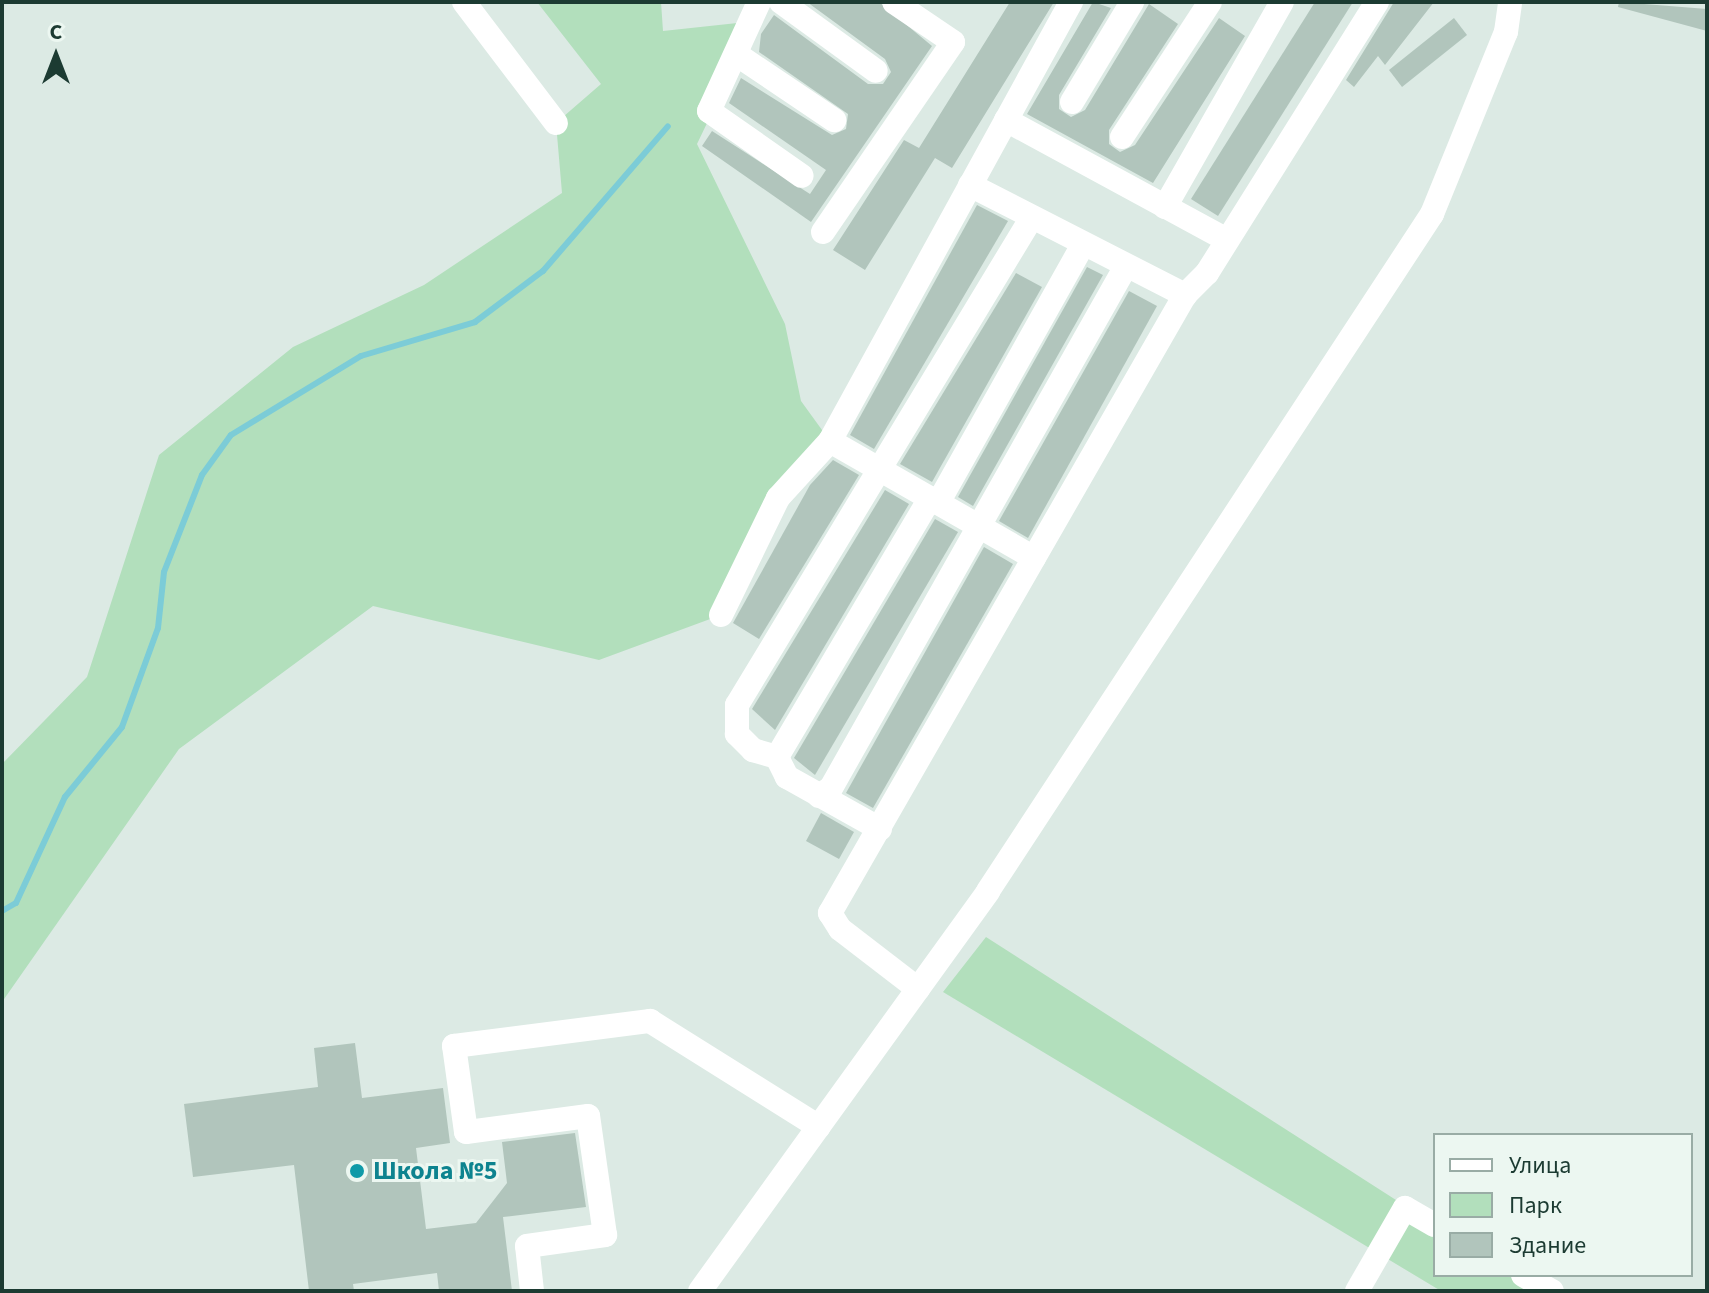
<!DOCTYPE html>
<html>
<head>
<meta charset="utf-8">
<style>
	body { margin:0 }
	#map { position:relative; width:1709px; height:1293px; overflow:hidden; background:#dceae4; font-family:"Source Sans 3",sans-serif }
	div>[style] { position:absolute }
	.green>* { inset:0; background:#b2dfbc }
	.stream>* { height:6px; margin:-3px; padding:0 3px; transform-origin:3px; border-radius:3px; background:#7cccd7 }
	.building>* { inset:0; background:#b1c5bc }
	.minor>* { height:24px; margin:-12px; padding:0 12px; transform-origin:12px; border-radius:12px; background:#fff }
	.dots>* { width:22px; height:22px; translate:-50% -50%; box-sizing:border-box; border:4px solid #ecf7f1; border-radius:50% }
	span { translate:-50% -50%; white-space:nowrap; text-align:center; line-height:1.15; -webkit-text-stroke:6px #ecf7f1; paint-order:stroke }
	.culture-label { font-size:26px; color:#0d838f; font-weight:700 }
	.left { translate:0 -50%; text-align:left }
	.frame { position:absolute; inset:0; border:4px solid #1c3b32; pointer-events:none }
	.legend { position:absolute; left:1433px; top:1133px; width:260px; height:144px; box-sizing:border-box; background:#ecf7f1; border:2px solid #99aca5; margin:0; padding:10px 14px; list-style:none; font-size:24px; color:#1c3b32 }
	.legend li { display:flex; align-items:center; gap:16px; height:40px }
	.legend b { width:40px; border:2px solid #99aca5 }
	.north { position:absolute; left:16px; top:16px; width:80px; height:80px; -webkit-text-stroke:6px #ecf7f1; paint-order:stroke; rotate:0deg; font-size:22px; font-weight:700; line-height:32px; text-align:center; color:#1c3b32 }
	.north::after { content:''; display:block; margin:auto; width:28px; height:36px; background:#1c3b32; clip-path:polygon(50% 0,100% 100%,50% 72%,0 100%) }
</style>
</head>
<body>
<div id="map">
	<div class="green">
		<i style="clip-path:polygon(537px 2px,661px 2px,663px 31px,756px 21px,697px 144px,785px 324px,801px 401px,830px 441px,778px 498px,721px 615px,599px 660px,373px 606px,179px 749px,2px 1002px,2px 764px,87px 677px,159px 455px,293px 347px,424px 285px,562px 193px,556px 123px,601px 84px)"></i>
		<i style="clip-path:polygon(986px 937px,1435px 1225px,1435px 1275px,1523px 1275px,1552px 1291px,1441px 1291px,943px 992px)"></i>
	</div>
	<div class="stream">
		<i style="left:2px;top:911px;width:16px;rotate:-30deg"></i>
		<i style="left:16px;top:903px;width:117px;rotate:-65.2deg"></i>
		<i style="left:65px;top:797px;width:90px;rotate:-50.8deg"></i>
		<i style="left:122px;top:727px;width:105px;rotate:-70deg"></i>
		<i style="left:158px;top:628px;width:56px;rotate:-83.9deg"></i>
		<i style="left:164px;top:572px;width:104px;rotate:-68.6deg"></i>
		<i style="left:202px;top:475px;width:49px;rotate:-54.1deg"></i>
		<i style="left:231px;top:435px;width:152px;rotate:-31.3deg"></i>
		<i style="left:361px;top:356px;width:119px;rotate:-16.6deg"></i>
		<i style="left:475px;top:322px;width:85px;rotate:-36.9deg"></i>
		<i style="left:543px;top:271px;width:191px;rotate:-49.2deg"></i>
	</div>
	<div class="building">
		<i style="clip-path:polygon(807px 2px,879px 2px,932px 46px,811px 222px,702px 146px,712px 131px,810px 194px,826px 170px,729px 103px,741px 78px,832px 135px,846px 129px,848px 114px,759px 52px,761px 34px,774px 15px,868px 84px,883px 84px,891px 72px,885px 59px)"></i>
		<i style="clip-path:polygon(1010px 2px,1054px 2px,952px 168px,935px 158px,865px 270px,833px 250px,904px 140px,919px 148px)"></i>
		<i style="clip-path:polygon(1093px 2px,1111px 8px,1059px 95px,1059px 109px,1071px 117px,1085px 110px,1149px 4px,1178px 24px,1109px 130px,1109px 144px,1120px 152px,1135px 145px,1219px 18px,1245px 36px,1153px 183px,1027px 114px)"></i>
		<i style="clip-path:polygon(1315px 2px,1353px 2px,1218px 216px,1191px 199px)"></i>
		<i style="clip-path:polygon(1394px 2px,1434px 2px,1385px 65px,1378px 56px,1354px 87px,1346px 80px)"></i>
		<i style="clip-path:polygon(1619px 2px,1707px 9px,1707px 31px,1618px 7px)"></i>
		<i style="clip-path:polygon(1454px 18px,1467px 35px,1402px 87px,1389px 70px)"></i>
		<i style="clip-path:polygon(977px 205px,1008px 221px,874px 449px,850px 435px)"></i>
		<i style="clip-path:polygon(1087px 267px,1103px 275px,973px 506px,958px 497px)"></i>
		<i style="clip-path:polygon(1016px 273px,1042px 287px,932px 482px,900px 464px)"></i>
		<i style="clip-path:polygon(1129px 291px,1157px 306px,1028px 538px,999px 521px)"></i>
		<i style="clip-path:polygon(833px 460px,859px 475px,759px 639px,733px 623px,810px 485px)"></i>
		<i style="clip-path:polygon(885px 490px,909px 504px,775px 730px,752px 709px)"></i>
		<i style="clip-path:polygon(935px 519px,958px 532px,815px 775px,794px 758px)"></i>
		<i style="clip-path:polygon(984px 547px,1013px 564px,873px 808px,846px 793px)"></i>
		<i style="clip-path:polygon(821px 813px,854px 832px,839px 859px,806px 841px)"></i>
		<i style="clip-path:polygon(355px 1043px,362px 1098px,443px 1088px,450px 1143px,416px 1148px,426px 1229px,476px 1223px,507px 1183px,502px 1142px,575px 1133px,586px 1207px,503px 1217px,512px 1291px,439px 1291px,437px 1273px,353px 1284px,354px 1291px,309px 1291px,294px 1165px,193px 1177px,184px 1104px,318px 1087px,314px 1048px)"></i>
	</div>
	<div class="minor">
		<i style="left:464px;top:2px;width:152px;rotate:52.8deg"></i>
		<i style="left:759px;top:2px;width:120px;rotate:114.6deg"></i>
		<i style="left:709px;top:111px;width:113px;rotate:35deg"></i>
		<i style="left:781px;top:2px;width:117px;rotate:36deg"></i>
		<i style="left:739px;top:56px;width:115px;rotate:34deg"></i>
		<i style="left:1072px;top:102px;width:117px;rotate:-59deg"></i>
		<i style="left:1006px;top:120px;width:249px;rotate:28.5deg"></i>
		<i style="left:1122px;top:137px;width:161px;rotate:-56.9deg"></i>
		<i style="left:970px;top:185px;width:242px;rotate:27.1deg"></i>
		<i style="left:1165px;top:207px;width:236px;rotate:-60.3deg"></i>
		<i style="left:823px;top:232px;width:230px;rotate:-55.6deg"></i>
		<i style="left:953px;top:42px;width:71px;rotate:-145.9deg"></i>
		<i style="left:830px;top:441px;width:235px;rotate:29.8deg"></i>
		<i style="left:938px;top:503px;width:295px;rotate:-60.7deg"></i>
		<i style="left:721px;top:615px;width:130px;rotate:-64deg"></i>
		<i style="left:778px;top:498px;width:77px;rotate:-47.6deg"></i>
		<i style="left:830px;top:441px;width:501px;rotate:-61.23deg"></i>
		<i style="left:777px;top:757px;width:301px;rotate:-59.4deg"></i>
		<i style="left:819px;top:796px;width:14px;rotate:-34deg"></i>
		<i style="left:831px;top:788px;width:600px;rotate:-60.53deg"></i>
		<i style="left:880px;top:829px;width:107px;rotate:-150.8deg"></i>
		<i style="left:787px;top:777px;width:22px;rotate:-117deg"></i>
		<i style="left:777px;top:757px;width:25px;rotate:-164deg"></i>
		<i style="left:753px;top:750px;width:23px;rotate:-135deg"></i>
		<i style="left:737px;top:734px;width:29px;rotate:-90deg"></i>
		<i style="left:737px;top:705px;width:570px;rotate:-58.85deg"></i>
		<i style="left:918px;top:989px;width:98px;rotate:-142.4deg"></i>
		<i style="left:840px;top:929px;width:19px;rotate:-122deg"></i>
		<i style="left:830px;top:913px;width:713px;rotate:-60.13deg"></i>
		<i style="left:1185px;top:295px;width:31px;rotate:-45deg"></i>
		<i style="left:1207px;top:273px;width:320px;rotate:-57.9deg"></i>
		<i style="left:1523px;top:1275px;width:33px;rotate:29deg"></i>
		<i style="left:532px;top:1291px;width:45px;rotate:-96.3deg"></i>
		<i style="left:527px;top:1246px;width:79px;rotate:-8deg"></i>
		<i style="left:605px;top:1235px;width:120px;rotate:-98.1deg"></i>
		<i style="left:588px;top:1116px;width:123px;rotate:172.5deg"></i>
		<i style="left:466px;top:1132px;width:87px;rotate:-97.9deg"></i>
		<i style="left:454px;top:1046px;width:198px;rotate:-7.3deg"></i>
		<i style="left:650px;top:1021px;width:199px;rotate:32.1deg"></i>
		<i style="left:700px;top:1291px;width:493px;rotate:-54.2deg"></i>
		<i style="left:988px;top:891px;width:810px;rotate:-56.74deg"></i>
		<i style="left:1432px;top:214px;width:196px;rotate:-67.9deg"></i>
		<i style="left:1506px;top:32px;width:30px;rotate:-82deg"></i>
		<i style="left:1357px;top:1291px;width:96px;rotate:-60deg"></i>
		<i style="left:1405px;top:1208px;width:34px;rotate:30deg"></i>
	</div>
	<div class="dots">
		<i style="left:357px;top:1171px;background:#0f9aa8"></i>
	</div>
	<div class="culture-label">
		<span class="left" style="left:373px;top:1171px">Школа №5</span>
	</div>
	<div class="frame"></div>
	<ul class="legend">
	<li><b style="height:10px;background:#fff"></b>Улица</li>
	<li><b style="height:22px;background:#b2dfbc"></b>Парк</li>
	<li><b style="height:22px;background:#b1c5bc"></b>Здание</li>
	</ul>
	<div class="north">С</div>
</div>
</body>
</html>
